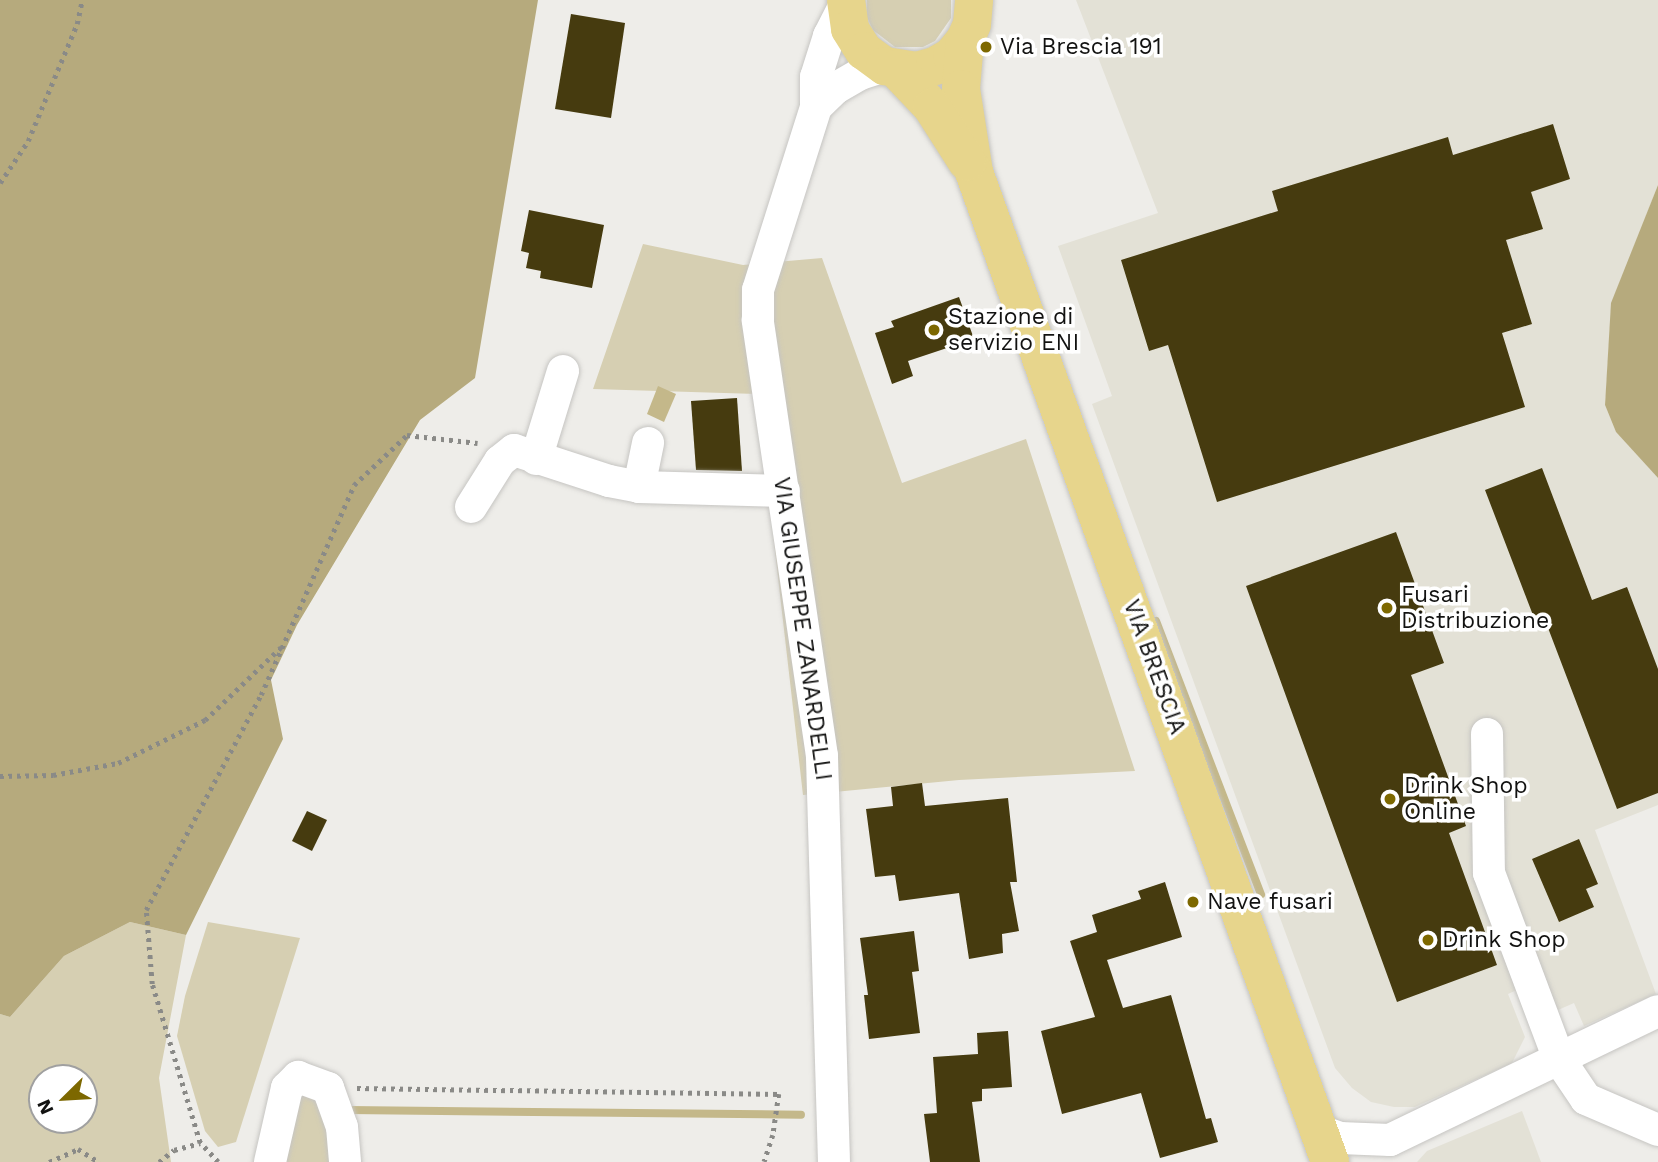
<!DOCTYPE html>
<html>
<head>
<meta charset="utf-8">
<style>
	body { margin:0 }
	#map { position:relative; width:1658px; height:1162px; overflow:hidden; background:#eeede9; font-family:"Work Sans",sans-serif }
	div>[style] { position:absolute }
	.built>* { inset:0; background:#e3e1d6 }
	.green>* { inset:0; background:#d6cfb2 }
	.forest>* { inset:0; background:#b6aa7d }
	.water>* { inset:0; background:#c4b88a }
	.stream>* { height:8px; margin:-4px; padding:0 4px; transform-origin:4px; border-radius:4px; background:#c4b88a }
	.building>* { inset:0; background:#463b0f }
	.path>* { height:4.5px; margin-top:-2.25px; transform-origin:0; background:repeating-linear-gradient(90deg,#8a8a87 0 3.5px,transparent 0 8.5px) }
	.roads { filter:drop-shadow(0 0 2px #c6c5c2) drop-shadow(0 0 2px #c6c5c2) }
	.minor>* { height:32px; margin:-16px; padding:0 16px; transform-origin:16px; border-radius:16px; background:#fff }
	.major>* { height:38px; margin:-19px; padding:0 19px; transform-origin:19px; border-radius:19px; background:#e7d58c }
	.dots>* { width:19px; height:19px; translate:-50% -50%; box-sizing:border-box; border:4px solid #fff; border-radius:50% }
	span { translate:-50% -50%; white-space:nowrap; text-align:center; line-height:1.15; -webkit-text-stroke:7px #fff; paint-order:stroke }
	.poi-label { font-size:23px; color:#121211 }
	.left { translate:0 -50%; text-align:left }
	.street-label { font-size:23px; color:#121211 }
	.north { position:absolute; left:28px; top:1064px; width:70px; height:70px; box-sizing:border-box; background:#fff; border:2px solid #a0a0a0; border-radius:50%; rotate:246deg; font-size:19px; font-weight:700; line-height:28px; text-align:center; color:#121211 }
	.north::after { content:''; display:block; margin:auto; width:24px; height:32px; background:#7d6800; clip-path:polygon(50% 0,100% 100%,50% 72%,0 100%) }
</style>
</head>
<body>
<div id="map">
	<div class="built">
		<i style="clip-path:polygon(1076px 0,1658px 0,1658px 185px,1612px 303px,1605px 405px,1616px 432px,1658px 478px,1658px 805px,1595px 830px,1656px 994px,1584px 1026px,1574px 1003px,1558px 1010px,1544px 978px,1508px 994px,1525px 1037px,1512px 1063px,1415px 1107px,1394px 1107px,1371px 1102px,1352px 1088px,1335px 1068px,1092px 404px,1112px 396px,1058px 246px,1158px 213px)"></i>
		<i style="clip-path:polygon(1522px 1111px,1541px 1162px,1417px 1162px,1427px 1151px)"></i>
	</div>
	<div class="green">
		<i style="clip-path:polygon(867px 0,951px 0,951px 18px,935px 41px,923px 47px,895px 47px,873px 30px,867px 17px)"></i>
		<i style="clip-path:polygon(643px 244px,743px 265px,822px 258px,902px 483px,1026px 439px,1135px 771px,959px 780px,803px 795px,757px 394px,593px 389px)"></i>
		<i style="clip-path:polygon(evenodd,130px 922px,186px 935px,159px 1078px,171px 1162px,0 1162px,0 1014px,10px 1017px,64px 956px,130px 922px,42px 1078px,84px 1078px,84px 1120px,42px 1120px,42px 1078px)"></i>
		<i style="clip-path:polygon(208px 922px,300px 938px,236px 1142px,218px 1147px,205px 1131px,177px 1036px,185px 996px)"></i>
		<i style="clip-path:polygon(313px 1089px,327px 1110px,331px 1162px,279px 1162px,298px 1092px)"></i>
	</div>
	<div class="forest">
		<i style="clip-path:polygon(0 0,538px 0,475px 378px,420px 420px,297px 625px,271px 680px,283px 739px,186px 935px,130px 922px,64px 956px,10px 1017px,0 1014px)"></i>
		<i style="clip-path:polygon(1658px 185px,1658px 478px,1616px 432px,1605px 405px,1611px 303px)"></i>
	</div>
	<div class="water">
		<i style="clip-path:polygon(658px 386px,676px 394px,664px 422px,647px 414px)"></i>
	</div>
	<div class="stream">
		<i style="left:1156px;top:621px;width:293px;rotate:69deg"></i>
		<i style="left:348px;top:1110px;width:453px;rotate:0.6deg"></i>
	</div>
	<div class="building">
		<i style="clip-path:polygon(571px 14px,625px 23px,611px 118px,555px 109px)"></i>
		<i style="clip-path:polygon(1553px 124px,1570px 179px,1531px 192px,1543px 229px,1506px 240px,1532px 324px,1502px 333px,1525px 407px,1217px 502px,1168px 345px,1149px 351px,1121px 260px,1278px 211px,1272px 191px,1448px 137px,1453px 155px)"></i>
		<i style="clip-path:polygon(529px 210px,604px 225px,592px 288px,540px 278px,541px 271px,526px 268px,529px 253px,521px 251px)"></i>
		<i style="clip-path:polygon(959px 297px,974px 339px,908px 361px,913px 376px,892px 384px,875px 333px,894px 327px,891px 321px)"></i>
		<i style="clip-path:polygon(737px 398px,742px 471px,696px 470px,691px 401px)"></i>
		<i style="clip-path:polygon(1542px 468px,1592px 600px,1627px 587px,1658px 669px,1658px 793px,1617px 809px,1545px 620px,1536px 623px,1485px 490px)"></i>
		<i style="clip-path:polygon(1396px 532px,1444px 663px,1411px 675px,1466px 826px,1449px 833px,1497px 965px,1397px 1002px,1246px 586px)"></i>
		<i style="clip-path:polygon(922px 783px,925px 806px,1008px 798px,1017px 882px,1010px 882px,1019px 931px,1002px 934px,1003px 953px,969px 959px,959px 893px,899px 901px,895px 875px,875px 877px,866px 809px,893px 806px,891px 787px)"></i>
		<i style="clip-path:polygon(307px 811px,327px 820px,312px 851px,292px 841px)"></i>
		<i style="clip-path:polygon(1579px 839px,1598px 884px,1586px 889px,1594px 907px,1559px 922px,1532px 859px)"></i>
		<i style="clip-path:polygon(1165px 882px,1182px 937px,1107px 960px,1123px 1008px,1171px 995px,1206px 1119px,1211px 1118px,1218px 1142px,1160px 1158px,1141px 1093px,1062px 1114px,1041px 1031px,1095px 1017px,1070px 941px,1097px 932px,1092px 915px,1141px 899px,1138px 891px)"></i>
		<i style="clip-path:polygon(914px 931px,919px 971px,912px 972px,920px 1033px,869px 1039px,864px 995px,868px 995px,860px 938px)"></i>
		<i style="clip-path:polygon(1008px 1031px,1012px 1087px,982px 1089px,982px 1101px,972px 1102px,980px 1162px,930px 1162px,924px 1114px,937px 1113px,933px 1057px,978px 1054px,977px 1033px)"></i>
	</div>
	<div class="path">
		<i style="left:0;top:183px;width:50px;rotate:-56.3deg"></i>
		<i style="left:28px;top:141px;width:127px;rotate:-67.3deg"></i>
		<i style="left:77px;top:24px;width:25px;rotate:-78deg"></i>
		<i style="left:0;top:776px;width:53px;rotate:-1.1deg"></i>
		<i style="left:53px;top:775px;width:66px;rotate:-10.5deg"></i>
		<i style="left:118px;top:763px;width:97px;rotate:-26.3deg"></i>
		<i style="left:205px;top:720px;width:105px;rotate:-43.8deg"></i>
		<i style="left:357px;top:1088px;width:422px;rotate:0.8deg"></i>
		<i style="left:779px;top:1094px;width:41px;rotate:98.3deg"></i>
		<i style="left:773px;top:1135px;width:28px;rotate:108deg"></i>
		<i style="left:49px;top:1162px;width:32px;rotate:-24deg"></i>
		<i style="left:78px;top:1149px;width:25px;rotate:32deg"></i>
		<i style="left:159px;top:1162px;width:19px;rotate:-39deg"></i>
		<i style="left:174px;top:1150px;width:27px;rotate:-15deg"></i>
		<i style="left:218px;top:1162px;width:26px;rotate:-133deg"></i>
		<i style="left:200px;top:1143px;width:166px;rotate:-106.8deg"></i>
		<i style="left:152px;top:984px;width:74px;rotate:-94.6deg"></i>
		<i style="left:146px;top:910px;width:244px;rotate:-61.9deg"></i>
		<i style="left:261px;top:695px;width:230px;rotate:-66.1deg"></i>
		<i style="left:354px;top:485px;width:73px;rotate:-43.3deg"></i>
		<i style="left:407px;top:435px;width:71px;rotate:6.4deg"></i>
	</div>
	<div class="roads">
		<div class="minor">
			<i style="left:816px;top:107px;width:28px;rotate:-44deg"></i>
			<i style="left:836px;top:88px;width:28px;rotate:-30deg"></i>
			<i style="left:860px;top:74px;width:26px;rotate:-18deg"></i>
			<i style="left:536px;top:459px;width:92px;rotate:-72.9deg"></i>
			<i style="left:639px;top:487px;width:45px;rotate:-78.4deg"></i>
			<i style="left:471px;top:507px;width:54px;rotate:-57.8deg"></i>
			<i style="left:500px;top:461px;width:18px;rotate:-38deg"></i>
			<i style="left:514px;top:450px;width:100px;rotate:18.1deg"></i>
			<i style="left:609px;top:481px;width:31px;rotate:11deg"></i>
			<i style="left:639px;top:487px;width:145px;rotate:1.6deg"></i>
			<i style="left:1487px;top:734px;width:139px;rotate:89.2deg"></i>
			<i style="left:1489px;top:873px;width:199px;rotate:69.4deg"></i>
			<i style="left:1559px;top:1059px;width:48px;rotate:56deg"></i>
			<i style="left:1586px;top:1099px;width:78px;rotate:23.3deg"></i>
			<i style="left:1320px;top:1131px;width:21px;rotate:19deg"></i>
			<i style="left:1340px;top:1138px;width:50px;rotate:2.3deg"></i>
			<i style="left:1390px;top:1140px;width:297px;rotate:-25.7deg"></i>
			<i style="left:270px;top:1162px;width:76px;rotate:-77.1deg"></i>
			<i style="left:287px;top:1088px;width:16px;rotate:-45deg"></i>
			<i style="left:298px;top:1077px;width:32px;rotate:20deg"></i>
			<i style="left:328px;top:1088px;width:41px;rotate:70.3deg"></i>
			<i style="left:342px;top:1127px;width:35px;rotate:85deg"></i>
			<i style="left:834px;top:1162px;width:406px;rotate:-91.7deg"></i>
			<i style="left:822px;top:756px;width:441px;rotate:-98.4deg"></i>
			<i style="left:758px;top:320px;width:30px;rotate:-90deg"></i>
			<i style="left:758px;top:290px;width:192px;rotate:-72.4deg"></i>
			<i style="left:816px;top:107px;width:30px;rotate:-90deg"></i>
			<i style="left:816px;top:77px;width:43px;rotate:-72.4deg"></i>
			<i style="left:829px;top:36px;width:38px;rotate:-63deg"></i>
		</div>
		<div class="major">
			<i style="left:846px;top:0;width:29px;rotate:82deg"></i>
			<i style="left:850px;top:29px;width:26px;rotate:58deg"></i>
			<i style="left:864px;top:51px;width:26px;rotate:36deg"></i>
			<i style="left:885px;top:66px;width:31px;rotate:9deg"></i>
			<i style="left:916px;top:71px;width:20px;rotate:-15deg"></i>
			<i style="left:935px;top:66px;width:20px;rotate:-30deg"></i>
			<i style="left:952px;top:56px;width:21px;rotate:-51deg"></i>
			<i style="left:965px;top:40px;width:17px;rotate:-66deg"></i>
			<i style="left:972px;top:24px;width:24px;rotate:-85deg"></i>
			<i style="left:965px;top:40px;width:49px;rotate:94.7deg"></i>
			<i style="left:961px;top:89px;width:84px;rotate:81.1deg"></i>
			<i style="left:974px;top:172px;width:1052px;rotate:70.22deg"></i>
			<i style="left:896px;top:69px;width:52px;rotate:46.5deg"></i>
			<i style="left:932px;top:107px;width:65px;rotate:57.5deg"></i>
		</div>
	</div>
	<div class="dots">
		<i style="left:986px;top:47px;background:#7d6800"></i>
		<i style="left:934px;top:330px;background:#7d6800"></i>
		<i style="left:1387px;top:608px;background:#7d6800"></i>
		<i style="left:1390px;top:799px;background:#7d6800"></i>
		<i style="left:1193px;top:902px;background:#7d6800"></i>
		<i style="left:1428px;top:940px;background:#7d6800"></i>
	</div>
	<div class="poi-label">
		<span class="left" style="left:1000px;top:47px">Via Brescia 191</span>
		<span class="left" style="left:948px;top:330px">Stazione di<br>servizio ENI</span>
		<span class="left" style="left:1401px;top:608px">Fusari<br>Distribuzione</span>
		<span class="left" style="left:1404px;top:799px">Drink Shop<br>Online</span>
		<span class="left" style="left:1207px;top:902px">Nave fusari</span>
		<span class="left" style="left:1442px;top:940px">Drink Shop</span>
	</div>
	<div class="street-label">
		<span style="left:802px;top:629px;rotate:82deg">VIA GIUSEPPE ZANARDELLI</span>
		<span style="left:1154px;top:667px;rotate:70deg">VIA BRESCIA</span>
	</div>
	<div class="north">N</div>
</div>
</body>
</html>
